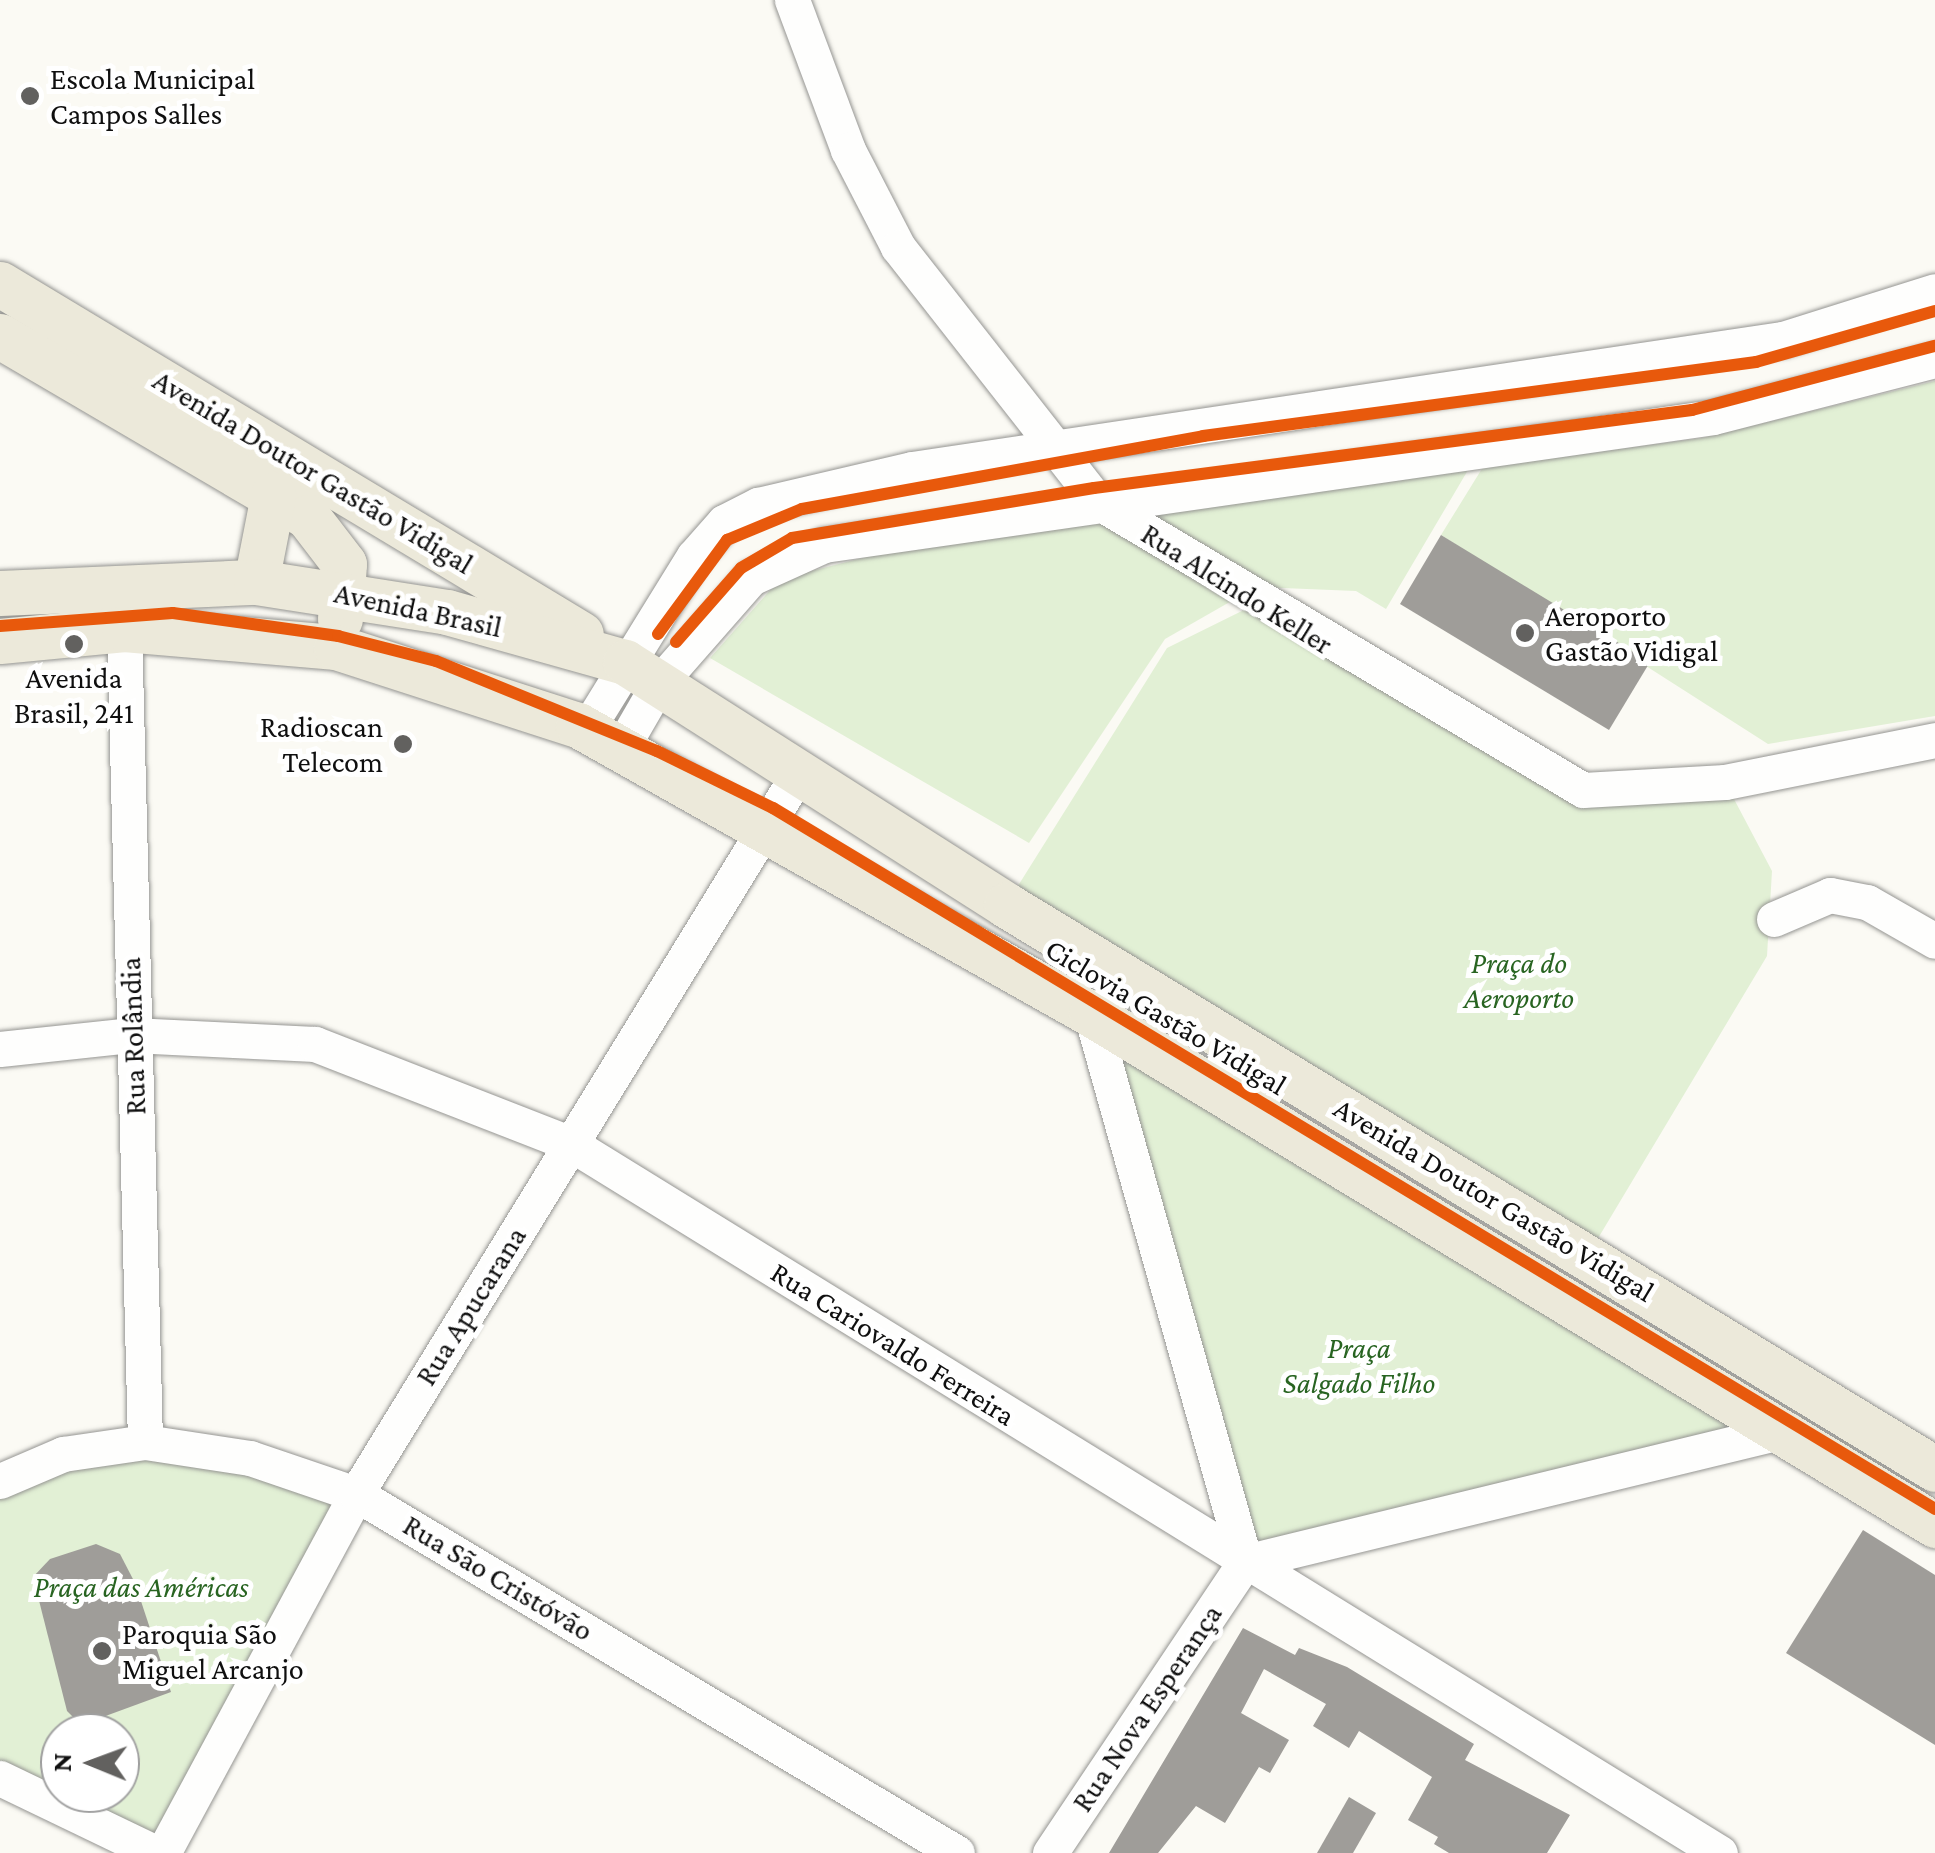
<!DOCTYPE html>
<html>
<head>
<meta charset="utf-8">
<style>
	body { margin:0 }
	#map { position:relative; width:1935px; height:1853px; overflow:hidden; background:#fbfaf4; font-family:"Crimson Pro",serif }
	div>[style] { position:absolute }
	.green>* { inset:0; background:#e2f0d5 }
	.building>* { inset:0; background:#9f9d99 }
	.roads { filter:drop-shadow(0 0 2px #959592) drop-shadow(0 0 2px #959592) }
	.minor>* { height:35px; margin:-17.5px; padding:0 17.5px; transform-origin:17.5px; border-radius:17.5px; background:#fefefd }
	.major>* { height:45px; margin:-22.5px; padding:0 22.5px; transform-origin:22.5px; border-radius:22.5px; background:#ece9da }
	.cycleway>* { height:12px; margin:-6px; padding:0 6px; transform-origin:6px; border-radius:6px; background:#e8590c }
	.dots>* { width:28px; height:28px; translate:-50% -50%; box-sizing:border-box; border:5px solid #fff; border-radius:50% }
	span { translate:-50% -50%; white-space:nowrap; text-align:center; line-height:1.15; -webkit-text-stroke:10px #fff; paint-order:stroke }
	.poi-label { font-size:30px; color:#0f0f0f }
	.left { translate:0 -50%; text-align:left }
	.right { translate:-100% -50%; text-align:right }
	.street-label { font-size:30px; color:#0f0f0f }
	.park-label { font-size:30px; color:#286421; font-style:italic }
	.north { position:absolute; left:40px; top:1713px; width:100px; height:100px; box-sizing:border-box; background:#fff; border:2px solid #9f9f9f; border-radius:50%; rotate:271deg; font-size:28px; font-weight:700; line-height:40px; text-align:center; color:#0f0f0f }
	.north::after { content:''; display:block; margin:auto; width:35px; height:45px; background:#62615f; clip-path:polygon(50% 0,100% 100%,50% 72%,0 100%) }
</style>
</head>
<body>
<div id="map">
	<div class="green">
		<i style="clip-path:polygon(1935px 381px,1935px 716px,1768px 744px,1441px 535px,1483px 467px,1702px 438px)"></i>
		<i style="clip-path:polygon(1471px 465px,1386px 609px,1356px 591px,1256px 587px,1165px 639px,1029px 843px,710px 658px,780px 579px,917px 544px)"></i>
		<i style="clip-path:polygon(1258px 603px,1583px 790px,1725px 782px,1772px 871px,1767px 956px,1588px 1255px,1006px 905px,1167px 648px)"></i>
		<i style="clip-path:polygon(1091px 1014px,1788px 1430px,1245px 1562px)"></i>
		<i style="clip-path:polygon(evenodd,145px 1442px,353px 1493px,163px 1853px,0 1778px,0 1481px,145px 1442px,60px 1733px,120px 1733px,120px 1793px,60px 1793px,60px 1733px)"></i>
	</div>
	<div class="building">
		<i style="clip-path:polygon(1441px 535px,1650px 662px,1609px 730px,1400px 604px)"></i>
		<i style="clip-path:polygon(1863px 1530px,1935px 1575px,1935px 1745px,1786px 1653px)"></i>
		<i style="clip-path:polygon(96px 1544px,120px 1554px,135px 1583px,171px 1692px,81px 1725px,67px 1711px,33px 1577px,50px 1559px)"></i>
		<i style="clip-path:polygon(1243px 1628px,1295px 1655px,1299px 1648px,1347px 1667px,1474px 1744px,1465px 1760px,1570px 1815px,1547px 1853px,1449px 1853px,1434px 1844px,1438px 1837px,1408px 1820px,1432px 1777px,1359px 1731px,1349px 1748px,1313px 1726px,1326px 1704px,1264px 1669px,1241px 1713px,1289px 1740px,1270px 1773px,1259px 1767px,1225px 1823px,1196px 1806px,1158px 1853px,1109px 1853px)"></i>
		<i style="clip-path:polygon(1349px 1797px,1376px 1813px,1353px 1853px,1317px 1853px)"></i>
	</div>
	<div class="roads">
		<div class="minor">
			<i style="left:792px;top:0;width:160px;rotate:69.5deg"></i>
			<i style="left:848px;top:150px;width:109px;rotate:62.7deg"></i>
			<i style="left:898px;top:247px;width:324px;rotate:51.9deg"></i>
			<i style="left:1098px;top:502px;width:564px;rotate:30.7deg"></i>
			<i style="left:1583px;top:790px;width:142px;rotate:-3.2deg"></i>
			<i style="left:1725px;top:782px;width:214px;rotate:-11.3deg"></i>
			<i style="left:124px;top:629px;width:813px;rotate:88.52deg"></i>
			<i style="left:587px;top:729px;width:203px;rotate:-58.3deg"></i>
			<i style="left:694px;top:556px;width:45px;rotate:-48.6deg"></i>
			<i style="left:724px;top:522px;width:38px;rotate:-27deg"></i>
			<i style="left:758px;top:505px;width:158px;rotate:-13.2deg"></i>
			<i style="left:912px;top:469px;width:881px;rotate:-8.49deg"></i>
			<i style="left:1783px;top:339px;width:159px;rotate:-17.5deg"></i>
			<i style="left:622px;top:747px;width:74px;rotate:-60deg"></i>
			<i style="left:659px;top:683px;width:140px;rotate:-48.8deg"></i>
			<i style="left:751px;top:578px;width:80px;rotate:-24.3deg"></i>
			<i style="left:824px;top:545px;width:898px;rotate:-8.19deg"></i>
			<i style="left:1713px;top:417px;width:229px;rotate:-14.4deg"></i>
			<i style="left:1774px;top:919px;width:61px;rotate:-23.2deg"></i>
			<i style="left:1830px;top:895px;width:38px;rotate:11deg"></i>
			<i style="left:1867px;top:902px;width:78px;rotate:29.8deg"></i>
			<i style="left:1091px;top:1014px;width:569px;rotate:74.3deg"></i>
			<i style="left:0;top:1049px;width:133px;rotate:-6.1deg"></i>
			<i style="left:132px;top:1035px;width:183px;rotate:2.8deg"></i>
			<i style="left:315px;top:1044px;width:275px;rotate:21.3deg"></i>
			<i style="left:571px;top:1144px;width:1350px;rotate:31.68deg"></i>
			<i style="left:0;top:1481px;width:69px;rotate:-23.2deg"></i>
			<i style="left:63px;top:1454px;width:83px;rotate:-8.3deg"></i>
			<i style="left:145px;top:1442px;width:106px;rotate:8.7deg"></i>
			<i style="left:250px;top:1458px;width:112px;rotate:18.8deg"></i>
			<i style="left:356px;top:1494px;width:700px;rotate:30.85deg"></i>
			<i style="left:1245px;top:1562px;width:559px;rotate:-13.66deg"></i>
			<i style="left:0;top:1778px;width:173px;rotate:25.7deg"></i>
			<i style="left:163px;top:1853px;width:408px;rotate:-61.7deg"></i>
			<i style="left:356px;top:1494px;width:848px;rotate:-58.45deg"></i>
			<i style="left:1050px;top:1853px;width:350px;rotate:-56.2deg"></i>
		</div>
		<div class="major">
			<i style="left:0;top:284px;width:678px;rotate:31.07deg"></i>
			<i style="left:0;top:336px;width:357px;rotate:30.4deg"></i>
			<i style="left:308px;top:517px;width:59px;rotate:52.5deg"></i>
			<i style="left:344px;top:564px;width:55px;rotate:94.2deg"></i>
			<i style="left:256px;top:582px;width:89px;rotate:-78.9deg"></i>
			<i style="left:0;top:593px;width:256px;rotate:-2.5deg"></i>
			<i style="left:256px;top:582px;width:193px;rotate:8.9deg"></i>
			<i style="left:447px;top:612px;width:185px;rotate:15.7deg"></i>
			<i style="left:625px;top:662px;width:452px;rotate:32.5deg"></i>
			<i style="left:1006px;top:905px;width:1087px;rotate:31.26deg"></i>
			<i style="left:0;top:641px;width:125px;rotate:-5.5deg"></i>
			<i style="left:124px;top:629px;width:213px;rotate:4.9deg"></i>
			<i style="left:336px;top:647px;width:254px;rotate:17.9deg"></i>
			<i style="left:578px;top:725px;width:589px;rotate:29.39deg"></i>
			<i style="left:1091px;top:1014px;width:987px;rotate:31.19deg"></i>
		</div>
	</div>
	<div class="cycleway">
		<i style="left:0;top:626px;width:173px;rotate:-4.3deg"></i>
		<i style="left:173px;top:613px;width:167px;rotate:7.9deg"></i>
		<i style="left:338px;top:636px;width:101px;rotate:14.3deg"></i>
		<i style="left:436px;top:661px;width:239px;rotate:22.2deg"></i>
		<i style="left:657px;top:751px;width:129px;rotate:26.2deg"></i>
		<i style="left:773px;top:808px;width:1357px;rotate:31.1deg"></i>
		<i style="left:658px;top:634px;width:117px;rotate:-53.7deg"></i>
		<i style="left:727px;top:540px;width:81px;rotate:-22.5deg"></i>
		<i style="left:802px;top:509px;width:408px;rotate:-10.3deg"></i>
		<i style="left:1203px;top:436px;width:558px;rotate:-7.62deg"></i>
		<i style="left:1756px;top:362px;width:186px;rotate:-15.9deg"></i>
		<i style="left:676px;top:642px;width:98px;rotate:-48.7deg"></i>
		<i style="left:741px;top:568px;width:59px;rotate:-30.5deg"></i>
		<i style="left:792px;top:538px;width:306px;rotate:-9.4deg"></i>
		<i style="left:1094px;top:488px;width:603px;rotate:-7.43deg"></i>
		<i style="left:1692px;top:410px;width:251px;rotate:-14.8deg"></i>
	</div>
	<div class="dots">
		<i style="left:30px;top:96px;background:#62615f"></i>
		<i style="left:1525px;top:633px;background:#62615f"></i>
		<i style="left:74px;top:644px;background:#62615f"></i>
		<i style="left:403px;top:744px;background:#62615f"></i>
		<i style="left:102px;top:1651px;background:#62615f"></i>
	</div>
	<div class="poi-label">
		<span class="left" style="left:50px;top:96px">Escola Municipal<br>Campos Salles</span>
		<span class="left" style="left:1545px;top:633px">Aeroporto<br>Gastão Vidigal</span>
		<span style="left:74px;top:695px">Avenida<br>Brasil, 241</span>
		<span class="right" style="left:383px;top:744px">Radioscan<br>Telecom</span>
		<span class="left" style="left:122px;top:1651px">Paroquia São<br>Miguel Arcanjo</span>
	</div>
	<div class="street-label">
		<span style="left:313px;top:472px;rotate:31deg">Avenida Doutor Gastão Vidigal</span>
		<span style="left:1237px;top:589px;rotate:32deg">Rua Alcindo Keller</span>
		<span style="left:418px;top:610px;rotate:12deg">Avenida Brasil</span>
		<span style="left:1166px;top:1017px;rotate:31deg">Ciclovia Gastão Vidigal</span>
		<span style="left:133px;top:1036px;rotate:-92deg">Rua Rolândia</span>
		<span style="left:1494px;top:1200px;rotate:31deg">Avenida Doutor Gastão Vidigal</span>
		<span style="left:471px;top:1306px;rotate:-58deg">Rua Apucarana</span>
		<span style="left:893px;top:1344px;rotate:32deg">Rua Cariovaldo Ferreira</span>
		<span style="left:498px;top:1578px;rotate:31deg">Rua São Cristóvão</span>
		<span style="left:1147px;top:1708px;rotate:-56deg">Rua Nova Esperança</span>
	</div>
	<div class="park-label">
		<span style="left:1519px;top:980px">Praça do<br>Aeroporto</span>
		<span style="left:1359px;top:1365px">Praça<br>Salgado Filho</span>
		<span style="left:141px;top:1587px">Praça das Américas</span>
	</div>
	<div class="north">N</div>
</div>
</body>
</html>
